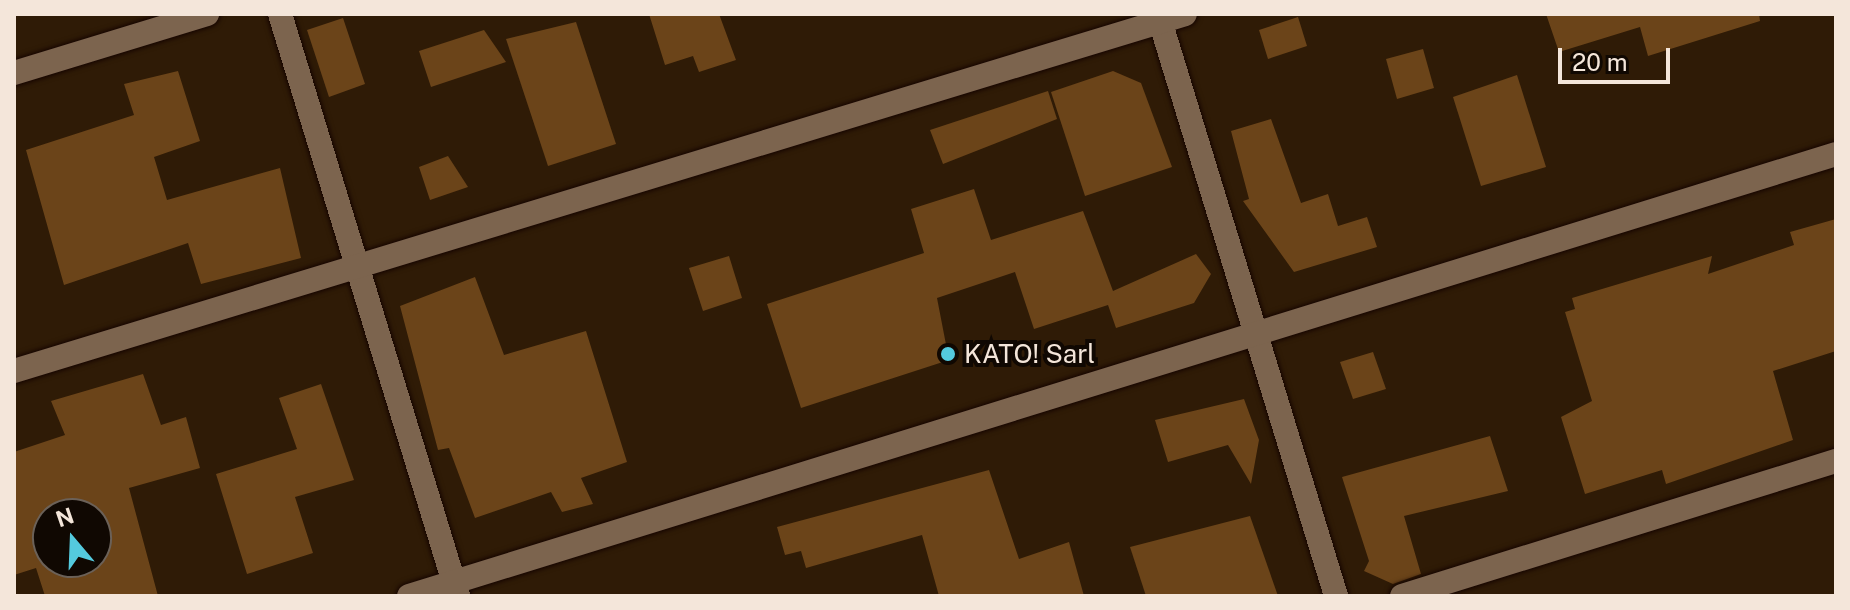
<!DOCTYPE html>
<html>
<head>
<meta charset="utf-8">
<style>
	body { margin:0 }
	#map { position:relative; width:1850px; height:610px; overflow:hidden; background:#2f1b06; font-family:"Public Sans",sans-serif }
	div>[style] { position:absolute }
	.building>* { inset:0; background:#6b4419 }
	.roads { filter:drop-shadow(0 0 2px #160500) drop-shadow(0 0 2px #160500) }
	.street>* { height:24px; margin:-12px; padding:0 12px; transform-origin:12px; border-radius:12px; background:#7c644e }
	.dots>* { width:22px; height:22px; translate:-50% -50%; box-sizing:border-box; border:4px solid #100802; border-radius:50% }
	span { translate:-50% -50%; white-space:nowrap; text-align:center; line-height:1.15; -webkit-text-stroke:8px #100802; paint-order:stroke }
	.poi-label { font-size:26px; color:#f4e6da }
	.left { translate:0 -50%; text-align:left }
	.frame { position:absolute; inset:0; border:16px solid #f4e6da; pointer-events:none }
	.north { position:absolute; left:32px; top:498px; width:80px; height:80px; box-sizing:border-box; background:#100802; border:2px solid #6b6158; border-radius:50%; rotate:341deg; font-size:22px; font-weight:700; line-height:32px; text-align:center; color:#f4e6da }
	.north::after { content:''; display:block; margin:auto; width:28px; height:36px; background:#54cade; clip-path:polygon(50% 0,100% 100%,50% 72%,0 100%) }
	.scale { position:absolute; left:1558px; top:48px; width:112px; height:36px; box-sizing:border-box; border:4px solid #f4e6da; border-top:0; padding-left:10px; font-size:24px; line-height:28px; white-space:nowrap; color:#f4e6da; -webkit-text-stroke:6px #100802; paint-order:stroke }
</style>
</head>
<body>
<div id="map">
	<div class="building">
		<i style="clip-path:polygon(649px 14px,719px 14px,736px 60px,699px 72px,693px 56px,665px 65px)"></i>
		<i style="clip-path:polygon(1546px 14px,1759px 14px,1760px 21px,1648px 56px,1640px 27px,1559px 52px)"></i>
		<i style="clip-path:polygon(1298px 17px,1307px 46px,1268px 59px,1259px 30px)"></i>
		<i style="clip-path:polygon(343px 18px,365px 84px,329px 97px,307px 30px)"></i>
		<i style="clip-path:polygon(576px 22px,616px 144px,548px 166px,506px 39px)"></i>
		<i style="clip-path:polygon(484px 30px,506px 62px,431px 87px,419px 51px)"></i>
		<i style="clip-path:polygon(1423px 49px,1434px 88px,1397px 99px,1386px 59px)"></i>
		<i style="clip-path:polygon(178px 71px,200px 141px,154px 157px,167px 200px,280px 168px,301px 258px,201px 284px,188px 243px,64px 285px,26px 150px,134px 115px,124px 84px)"></i>
		<i style="clip-path:polygon(1113px 71px,1141px 83px,1172px 167px,1085px 196px,1051px 92px)"></i>
		<i style="clip-path:polygon(1517px 75px,1546px 167px,1481px 186px,1453px 97px)"></i>
		<i style="clip-path:polygon(1048px 91px,1057px 119px,943px 164px,930px 130px)"></i>
		<i style="clip-path:polygon(1271px 119px,1301px 203px,1328px 194px,1338px 226px,1367px 217px,1377px 247px,1294px 272px,1243px 201px,1249px 199px,1231px 131px)"></i>
		<i style="clip-path:polygon(448px 156px,468px 187px,430px 200px,419px 167px)"></i>
		<i style="clip-path:polygon(974px 189px,991px 240px,1083px 211px,1113px 291px,1196px 254px,1211px 274px,1194px 303px,1116px 328px,1108px 305px,1034px 329px,1015px 272px,937px 298px,949px 360px,801px 408px,767px 304px,924px 253px,911px 209px)"></i>
		<i style="clip-path:polygon(1836px 219px,1836px 351px,1773px 371px,1793px 440px,1666px 484px,1662px 470px,1585px 494px,1561px 417px,1592px 401px,1565px 312px,1575px 309px,1572px 298px,1712px 256px,1708px 274px,1794px 245px,1790px 232px)"></i>
		<i style="clip-path:polygon(729px 256px,742px 298px,703px 311px,689px 268px)"></i>
		<i style="clip-path:polygon(475px 277px,504px 355px,586px 331px,627px 462px,581px 478px,593px 504px,562px 512px,551px 492px,475px 518px,449px 448px,438px 450px,400px 306px)"></i>
		<i style="clip-path:polygon(1373px 352px,1386px 389px,1353px 399px,1340px 362px)"></i>
		<i style="clip-path:polygon(evenodd,143px 374px,161px 425px,186px 417px,200px 468px,129px 488px,158px 596px,45px 596px,36px 568px,14px 575px,14px 452px,65px 435px,51px 401px,143px 374px,48px 514px,96px 514px,96px 562px,48px 562px,48px 514px)"></i>
		<i style="clip-path:polygon(321px 384px,354px 480px,295px 497px,313px 553px,247px 574px,216px 474px,297px 449px,279px 398px)"></i>
		<i style="clip-path:polygon(1244px 399px,1259px 440px,1251px 484px,1228px 445px,1168px 462px,1155px 420px)"></i>
		<i style="clip-path:polygon(1490px 436px,1508px 491px,1404px 516px,1421px 574px,1393px 584px,1364px 571px,1369px 561px,1342px 477px)"></i>
		<i style="clip-path:polygon(989px 470px,1019px 559px,1069px 542px,1084px 596px,939px 596px,922px 535px,806px 568px,801px 551px,785px 555px,777px 527px)"></i>
		<i style="clip-path:polygon(1250px 516px,1278px 596px,1146px 596px,1130px 547px)"></i>
	</div>
	<div class="roads">
		<div class="street">
			<i style="left:280px;top:14px;width:609px;rotate:72.99deg"></i>
			<i style="left:1158px;top:14px;width:609px;rotate:72.99deg"></i>
			<i style="left:14px;top:73px;width:202px;rotate:-17deg"></i>
			<i style="left:14px;top:371px;width:1224px;rotate:-16.95deg"></i>
			<i style="left:409px;top:596px;width:1494px;rotate:-17.21deg"></i>
			<i style="left:1402px;top:596px;width:455px;rotate:-17.3deg"></i>
		</div>
	</div>
	<div class="dots">
		<i style="left:948px;top:354px;background:#54cade"></i>
	</div>
	<div class="poi-label">
		<span class="left" style="left:964px;top:354px">KATO! Sarl</span>
	</div>
	<div class="frame"></div>
	<div class="north">N</div>
	<div class="scale">20 m</div>
</div>
</body>
</html>
